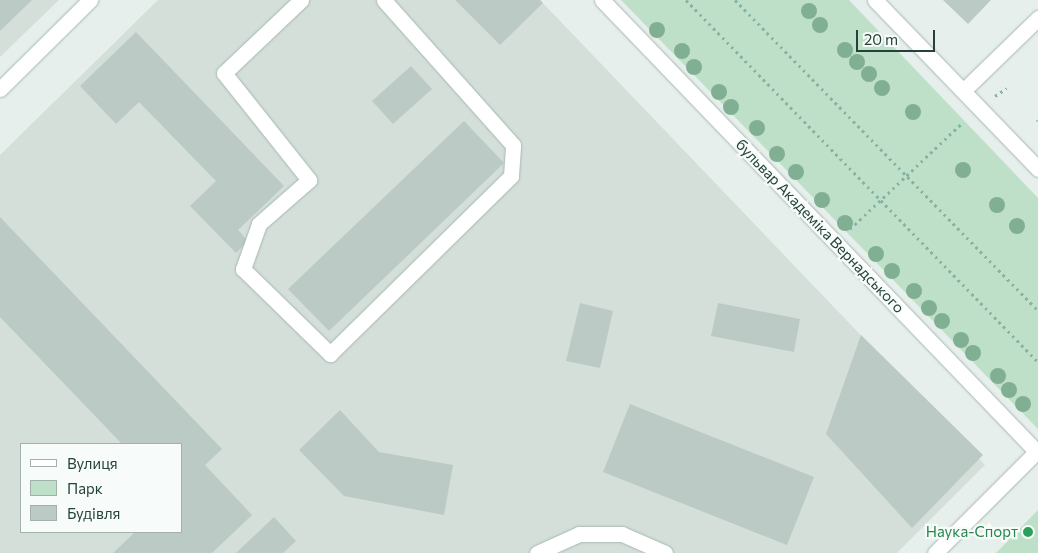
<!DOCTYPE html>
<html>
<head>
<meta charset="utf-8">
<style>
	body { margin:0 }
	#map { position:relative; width:1038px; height:553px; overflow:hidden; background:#e6efeb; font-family:Commissioner,sans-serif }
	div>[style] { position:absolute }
	.built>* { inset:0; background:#d4dfda }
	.green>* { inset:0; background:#bfe0c8 }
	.building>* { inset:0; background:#bbcac4 }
	.path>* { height:3px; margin-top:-1.5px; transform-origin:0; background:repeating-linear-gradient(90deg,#86b3a5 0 2.5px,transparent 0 6.5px) }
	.roads { filter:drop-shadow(0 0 1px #a8b8b2) drop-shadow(0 0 1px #a8b8b2) }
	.service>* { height:15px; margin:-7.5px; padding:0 7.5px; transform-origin:7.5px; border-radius:7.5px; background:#fff }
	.minor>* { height:15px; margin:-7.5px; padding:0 7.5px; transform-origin:7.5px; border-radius:7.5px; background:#fff }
	.secondary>* { height:15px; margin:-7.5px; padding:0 7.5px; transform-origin:7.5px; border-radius:7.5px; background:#fff }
	.trees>* { width:16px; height:16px; margin:-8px; border-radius:50%; background:#80af93 }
	.dots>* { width:14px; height:14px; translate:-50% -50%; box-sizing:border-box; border:2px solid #f7fbf9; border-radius:50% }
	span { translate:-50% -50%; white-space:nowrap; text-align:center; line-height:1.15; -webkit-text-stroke:4.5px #f7fbf9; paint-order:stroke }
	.street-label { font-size:15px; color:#24423a }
	.leisure-label { font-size:15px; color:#27864d }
	.right { translate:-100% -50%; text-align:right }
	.legend { position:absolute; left:20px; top:443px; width:162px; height:90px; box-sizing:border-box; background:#f7fbf9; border:1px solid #a3b1ad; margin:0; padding:6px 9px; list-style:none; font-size:15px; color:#24423a }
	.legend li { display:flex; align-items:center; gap:10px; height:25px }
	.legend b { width:25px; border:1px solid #a3b1ad }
	.scale { position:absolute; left:856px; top:30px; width:79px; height:22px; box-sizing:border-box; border:2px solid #24423a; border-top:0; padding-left:6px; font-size:15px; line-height:18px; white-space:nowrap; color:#24423a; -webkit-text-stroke:4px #f7fbf9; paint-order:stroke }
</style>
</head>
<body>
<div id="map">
	<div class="built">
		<i style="clip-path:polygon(0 0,59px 0,0 57px)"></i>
		<i style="clip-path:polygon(evenodd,158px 0,540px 0,985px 465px,897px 553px,0 553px,0 155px,158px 0,21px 444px,181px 444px,181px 532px,21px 532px,21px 444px)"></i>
	</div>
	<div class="green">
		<i style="clip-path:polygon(621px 0,849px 0,1038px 198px,1038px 429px)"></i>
		<i style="clip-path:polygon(1038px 510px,1038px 553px,996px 553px)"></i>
	</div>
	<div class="building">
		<i style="clip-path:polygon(0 0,32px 0,0 31px)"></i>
		<i style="clip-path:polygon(455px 0,540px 0,543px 3px,500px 45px)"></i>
		<i style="clip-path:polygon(943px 0,991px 0,968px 24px)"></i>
		<i style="clip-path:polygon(136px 32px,284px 186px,238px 230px,248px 241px,236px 253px,190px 206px,216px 181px,139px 102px,116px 124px,80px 86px)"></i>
		<i style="clip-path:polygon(411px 66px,432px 89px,393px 124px,372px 101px)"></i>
		<i style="clip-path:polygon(464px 121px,504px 163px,329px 331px,288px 289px)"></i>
		<i style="clip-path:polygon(0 217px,222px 449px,205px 465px,252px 515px,212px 553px,113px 553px,135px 532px,181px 532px,181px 444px,122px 444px,0 317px)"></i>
		<i style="clip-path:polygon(580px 303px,613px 311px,600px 368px,566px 361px)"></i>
		<i style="clip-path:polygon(718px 303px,800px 319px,794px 352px,711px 336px)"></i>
		<i style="clip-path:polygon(861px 335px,983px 455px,912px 528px,826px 434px)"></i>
		<i style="clip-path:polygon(630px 404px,814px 477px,787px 545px,603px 472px)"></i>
		<i style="clip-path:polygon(340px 410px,379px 452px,453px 465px,444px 515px,344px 496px,299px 450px)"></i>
		<i style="clip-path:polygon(274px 517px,296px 541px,283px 553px,236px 553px)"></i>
	</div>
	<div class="path">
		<i style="left:686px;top:0;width:505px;rotate:45.8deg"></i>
		<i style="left:735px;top:0;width:434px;rotate:45.7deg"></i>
		<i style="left:995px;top:96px;width:14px;rotate:-34deg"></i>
		<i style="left:1037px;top:121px;width:1px;rotate:-45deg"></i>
		<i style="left:850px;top:229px;width:156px;rotate:-43.4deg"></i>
	</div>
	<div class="roads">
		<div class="service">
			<i style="left:301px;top:0;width:106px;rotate:136.5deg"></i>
			<i style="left:224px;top:73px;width:137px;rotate:51.5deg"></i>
			<i style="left:309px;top:180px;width:67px;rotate:138.7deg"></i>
			<i style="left:259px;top:224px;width:48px;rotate:109.6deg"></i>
			<i style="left:243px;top:269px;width:122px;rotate:44.3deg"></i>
			<i style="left:330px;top:354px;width:254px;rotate:-44.5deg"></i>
			<i style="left:511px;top:176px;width:31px;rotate:-86deg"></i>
			<i style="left:513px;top:145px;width:194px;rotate:-131.7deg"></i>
			<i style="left:963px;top:91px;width:105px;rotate:-44.2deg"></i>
			<i style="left:537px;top:553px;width:46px;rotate:-24.3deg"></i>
			<i style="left:579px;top:534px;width:43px"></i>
			<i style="left:622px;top:534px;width:47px;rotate:23.8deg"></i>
		</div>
		<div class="minor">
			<i style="left:0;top:89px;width:127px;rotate:-44.7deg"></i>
			<i style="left:935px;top:553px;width:143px;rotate:-45deg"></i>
		</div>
		<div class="secondary">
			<i style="left:602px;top:0;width:629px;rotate:46.1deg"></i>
			<i style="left:875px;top:0;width:235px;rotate:46deg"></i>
		</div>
	</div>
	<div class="trees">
		<i style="left:809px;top:11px"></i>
		<i style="left:820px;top:25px"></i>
		<i style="left:657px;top:30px"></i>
		<i style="left:845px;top:50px"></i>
		<i style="left:682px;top:51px"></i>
		<i style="left:857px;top:62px"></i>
		<i style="left:694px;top:67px"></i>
		<i style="left:869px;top:74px"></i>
		<i style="left:882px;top:88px"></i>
		<i style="left:719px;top:92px"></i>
		<i style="left:731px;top:107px"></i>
		<i style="left:913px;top:112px"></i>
		<i style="left:757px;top:128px"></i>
		<i style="left:777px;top:154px"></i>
		<i style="left:963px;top:170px"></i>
		<i style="left:796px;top:172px"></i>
		<i style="left:822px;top:200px"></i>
		<i style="left:997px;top:205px"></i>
		<i style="left:845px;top:223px"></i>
		<i style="left:1017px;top:226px"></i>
		<i style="left:876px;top:254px"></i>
		<i style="left:892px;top:271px"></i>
		<i style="left:914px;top:291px"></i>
		<i style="left:929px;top:308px"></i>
		<i style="left:942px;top:321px"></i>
		<i style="left:961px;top:340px"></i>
		<i style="left:973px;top:353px"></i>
		<i style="left:998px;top:376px"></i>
		<i style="left:1009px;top:390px"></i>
		<i style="left:1023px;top:404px"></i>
	</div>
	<div class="dots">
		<i style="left:1028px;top:532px;background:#2e9e5b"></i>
	</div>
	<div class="street-label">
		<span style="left:820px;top:226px;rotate:46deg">бульвар Академіка Вернадського</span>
	</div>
	<div class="leisure-label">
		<span class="right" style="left:1018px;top:532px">Наука-Спорт</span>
	</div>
	<ul class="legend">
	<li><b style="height:6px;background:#fff"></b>Вулиця</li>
	<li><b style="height:14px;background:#bfe0c8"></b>Парк</li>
	<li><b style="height:14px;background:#bbcac4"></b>Будівля</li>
	</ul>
	<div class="scale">20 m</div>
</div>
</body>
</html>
